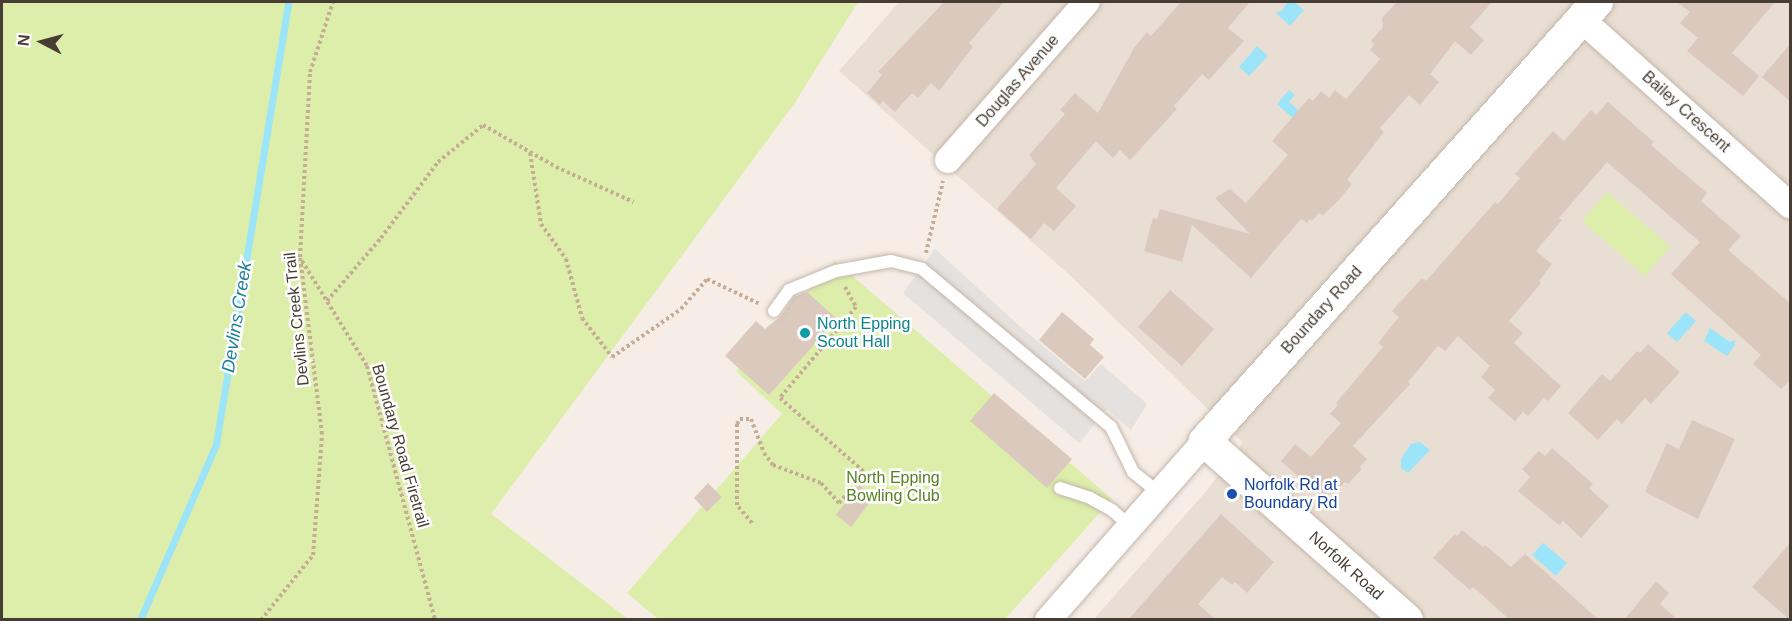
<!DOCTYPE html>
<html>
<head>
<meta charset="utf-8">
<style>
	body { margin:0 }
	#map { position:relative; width:1792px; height:621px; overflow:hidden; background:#f5ede6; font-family:Arial,sans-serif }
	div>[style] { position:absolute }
	.residential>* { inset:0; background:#e9ded3 }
	.green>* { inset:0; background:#dceeaa }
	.parking>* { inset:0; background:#e5e1de }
	.water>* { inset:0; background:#9be4f9 }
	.stream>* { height:7px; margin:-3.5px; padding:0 3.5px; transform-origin:3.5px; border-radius:3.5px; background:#9be4f9 }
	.building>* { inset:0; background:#dbc9bd }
	.path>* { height:4px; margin-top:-2px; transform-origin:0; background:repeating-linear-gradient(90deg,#c5ac97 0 3px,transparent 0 6px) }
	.roads { filter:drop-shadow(0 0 2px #c4b6aa) drop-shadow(0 0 2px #c4b6aa) }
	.service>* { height:12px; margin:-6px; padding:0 6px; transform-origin:6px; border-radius:6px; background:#fff }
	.minor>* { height:26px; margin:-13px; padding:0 13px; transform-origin:13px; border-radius:13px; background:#fff }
	.tertiary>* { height:32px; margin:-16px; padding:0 16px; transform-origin:16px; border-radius:16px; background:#fff }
	.dots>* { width:16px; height:16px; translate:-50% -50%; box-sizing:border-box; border:3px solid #fff; border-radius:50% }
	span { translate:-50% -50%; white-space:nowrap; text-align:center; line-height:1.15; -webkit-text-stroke:5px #fff; paint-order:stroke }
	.street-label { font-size:16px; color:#483d34 }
	.culture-label { font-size:16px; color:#0d838f }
	.left { translate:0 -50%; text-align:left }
	.park-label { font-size:16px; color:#578120 }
	.transit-label { font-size:16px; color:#164399 }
	.water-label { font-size:18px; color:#1d7f9e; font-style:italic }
	.frame { position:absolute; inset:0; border:3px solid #483d34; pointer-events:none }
	.north { position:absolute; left:12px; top:12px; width:60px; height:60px; -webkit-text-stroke:4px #fff; paint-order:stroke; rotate:276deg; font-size:16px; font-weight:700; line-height:24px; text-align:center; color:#483d34 }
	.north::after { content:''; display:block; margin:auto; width:21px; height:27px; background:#483d34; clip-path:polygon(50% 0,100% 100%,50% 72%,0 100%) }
</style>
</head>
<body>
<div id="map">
	<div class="residential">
		<i style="clip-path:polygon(899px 2px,1790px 2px,1790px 619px,1094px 619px,1207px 490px,1243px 443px,1073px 278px,839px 71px)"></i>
	</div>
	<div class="green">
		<i style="clip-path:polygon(2px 2px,858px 2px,794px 104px,491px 514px,628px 619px,2px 619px)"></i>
		<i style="clip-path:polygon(1607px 192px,1670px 246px,1645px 276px,1582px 221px)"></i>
		<i style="clip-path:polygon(835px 261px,1112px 499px,1005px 619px,658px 619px,627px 593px,782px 414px,736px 371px)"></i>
	</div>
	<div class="parking">
		<i style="clip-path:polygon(935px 249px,1023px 329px,1085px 381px,1101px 364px,1147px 404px,1131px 430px,1107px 409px,1079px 443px,903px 293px)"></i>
	</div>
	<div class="water">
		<i style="clip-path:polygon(1287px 2px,1294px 2px,1304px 10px,1290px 26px,1276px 13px,1283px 10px)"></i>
		<i style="clip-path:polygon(1257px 46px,1268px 56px,1249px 76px,1239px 67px)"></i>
		<i style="clip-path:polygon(1289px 90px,1295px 95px,1289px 102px,1308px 119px,1302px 126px,1277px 104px)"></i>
		<i style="clip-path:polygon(1686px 312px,1696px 321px,1677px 342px,1667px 333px)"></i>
		<i style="clip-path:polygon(1710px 328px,1730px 342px,1735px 340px,1735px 345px,1727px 356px,1704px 341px)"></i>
		<i style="clip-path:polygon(1420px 442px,1430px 450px,1408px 473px,1401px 468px,1401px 459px,1411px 444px)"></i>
		<i style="clip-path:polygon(1543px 543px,1567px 563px,1556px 576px,1532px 555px)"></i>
	</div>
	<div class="stream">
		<i style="left:140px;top:620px;width:192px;rotate:-66.6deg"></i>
		<i style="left:216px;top:444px;width:448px;rotate:-80.7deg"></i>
	</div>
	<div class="building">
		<i style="clip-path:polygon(944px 2px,1004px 2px,969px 43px,973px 47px,939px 91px,931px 83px,918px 98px,912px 93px,895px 112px,883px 101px,880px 105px,867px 93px,882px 75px,878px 72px)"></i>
		<i style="clip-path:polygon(1181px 2px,1250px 2px,1228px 28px,1244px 41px,1209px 80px,1202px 74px,1174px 106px,1177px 109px,1130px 160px,1120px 150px,1113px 158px,1096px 141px,1056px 188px,1076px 206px,1054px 231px,1044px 223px,1031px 239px,997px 209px,1036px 164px,1029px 155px,1065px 114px,1060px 110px,1075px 93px,1098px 113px,1134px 48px,1147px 32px,1151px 36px)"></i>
		<i style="clip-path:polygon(1397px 2px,1492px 2px,1470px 27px,1484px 40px,1471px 55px,1455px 41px,1430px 74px,1439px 82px,1420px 105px,1409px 95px,1380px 128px,1384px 132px,1347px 180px,1352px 184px,1339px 200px,1323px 215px,1319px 213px,1312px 221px,1310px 219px,1307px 223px,1301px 219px,1251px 278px,1192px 225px,1182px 262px,1144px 251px,1153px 218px,1157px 219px,1160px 209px,1250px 234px,1215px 198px,1230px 189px,1246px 203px,1288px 155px,1272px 141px,1309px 98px,1313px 101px,1321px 91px,1329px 98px,1335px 90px,1346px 99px,1380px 59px,1370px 50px,1374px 44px,1371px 41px,1383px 27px,1382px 18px)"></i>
		<i style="clip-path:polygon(1677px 2px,1775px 2px,1732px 53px,1759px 76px,1743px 96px,1687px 51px,1698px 38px,1680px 23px,1690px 12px)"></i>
		<i style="clip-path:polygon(1791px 43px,1791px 102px,1762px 77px)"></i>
		<i style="clip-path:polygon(1608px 102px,1654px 142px,1651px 145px,1707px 193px,1701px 201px,1741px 236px,1728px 250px,1791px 304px,1791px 379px,1781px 389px,1753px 364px,1761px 355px,1671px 274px,1700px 242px,1607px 162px,1559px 218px,1562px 220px,1536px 251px,1552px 264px,1539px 281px,1541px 283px,1509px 321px,1523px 333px,1514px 343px,1561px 386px,1548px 401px,1544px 398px,1528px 416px,1523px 412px,1515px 421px,1488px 398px,1495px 390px,1481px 377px,1490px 366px,1458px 336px,1445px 351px,1438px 346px,1408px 382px,1410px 384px,1353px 446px,1367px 459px,1360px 466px,1361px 470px,1348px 484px,1345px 482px,1333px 494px,1329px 490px,1322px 498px,1281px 461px,1295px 444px,1311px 457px,1341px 423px,1330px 414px,1338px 405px,1336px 403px,1383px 347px,1378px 343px,1399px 317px,1392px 311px,1422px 278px,1426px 281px,1495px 202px,1498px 204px,1520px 178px,1515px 174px,1553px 131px,1564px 141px,1591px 110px,1596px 115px)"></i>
		<i style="clip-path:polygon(1170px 290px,1214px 329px,1182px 366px,1138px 327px)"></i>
		<i style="clip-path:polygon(807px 292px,837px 319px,769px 395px,725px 356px,756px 321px,765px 329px,781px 316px,794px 297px)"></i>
		<i style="clip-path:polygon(1062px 312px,1094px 339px,1090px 345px,1104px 357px,1085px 379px,1039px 340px)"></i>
		<i style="clip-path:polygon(1648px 344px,1680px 372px,1651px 404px,1645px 398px,1622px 424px,1617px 419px,1598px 440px,1568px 413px,1602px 374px,1610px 381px,1637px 351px,1640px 353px)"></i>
		<i style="clip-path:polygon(994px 393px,1072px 459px,1047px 488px,970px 421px)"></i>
		<i style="clip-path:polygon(1692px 420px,1735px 439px,1698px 519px,1645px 492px,1667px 443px,1679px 449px)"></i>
		<i style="clip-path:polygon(1552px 448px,1593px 484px,1589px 488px,1609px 506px,1581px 538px,1563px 521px,1559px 525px,1518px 491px,1530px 477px,1522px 469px,1539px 451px,1545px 456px)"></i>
		<i style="clip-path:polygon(708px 483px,722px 497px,707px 512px,694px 498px)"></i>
		<i style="clip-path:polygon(859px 485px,874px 497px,851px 527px,836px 515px)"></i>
		<i style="clip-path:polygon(1221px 514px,1274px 562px,1247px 593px,1235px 582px,1232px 585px,1222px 577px,1198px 604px,1216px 620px,1128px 620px)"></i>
		<i style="clip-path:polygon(1462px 530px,1483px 547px,1485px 545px,1511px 567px,1525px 554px,1599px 620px,1510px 620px,1473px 587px,1470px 590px,1433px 558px,1455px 534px,1457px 536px)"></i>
		<i style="clip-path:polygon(1791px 542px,1791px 620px,1790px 620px,1752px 587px)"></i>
		<i style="clip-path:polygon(1656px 581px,1669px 593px,1660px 604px,1678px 620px,1624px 620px)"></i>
	</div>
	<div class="path">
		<i style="left:530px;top:153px;width:72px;rotate:81.2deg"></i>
		<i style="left:541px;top:224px;width:43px;rotate:54.5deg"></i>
		<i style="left:566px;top:259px;width:61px;rotate:74.8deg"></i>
		<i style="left:582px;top:318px;width:49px;rotate:52.4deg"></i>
		<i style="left:612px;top:357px;width:84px;rotate:-34.8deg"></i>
		<i style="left:681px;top:309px;width:40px;rotate:-49deg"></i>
		<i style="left:707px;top:279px;width:59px;rotate:25.3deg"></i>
		<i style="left:926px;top:253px;width:74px;rotate:-76.7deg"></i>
		<i style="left:302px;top:261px;width:123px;rotate:58.2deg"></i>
		<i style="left:367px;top:366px;width:263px;rotate:75deg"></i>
		<i style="left:845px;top:287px;width:23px;rotate:61deg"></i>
		<i style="left:856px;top:307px;width:119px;rotate:129.9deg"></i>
		<i style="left:780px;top:398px;width:130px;rotate:41.3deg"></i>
		<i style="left:327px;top:301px;width:83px;rotate:-49.4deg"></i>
		<i style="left:381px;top:238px;width:95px;rotate:-53.1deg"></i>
		<i style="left:438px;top:162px;width:58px;rotate:-39.4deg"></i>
		<i style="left:483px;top:125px;width:84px;rotate:29.9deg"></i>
		<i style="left:556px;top:167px;width:85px;rotate:24.2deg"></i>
		<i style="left:752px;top:523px;width:23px;rotate:-130deg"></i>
		<i style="left:737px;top:505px;width:81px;rotate:-90deg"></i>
		<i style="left:737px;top:424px;width:6px;rotate:-59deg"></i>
		<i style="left:740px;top:419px;width:11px"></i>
		<i style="left:751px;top:419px;width:36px;rotate:69deg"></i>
		<i style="left:764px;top:453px;width:15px;rotate:53deg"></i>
		<i style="left:773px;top:465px;width:51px;rotate:20.6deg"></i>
		<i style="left:821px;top:483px;width:27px;rotate:48deg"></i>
		<i style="left:839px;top:503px;width:38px;rotate:-49deg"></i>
		<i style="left:261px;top:620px;width:83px;rotate:-51.3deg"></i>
		<i style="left:313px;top:555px;width:121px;rotate:-85.7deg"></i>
		<i style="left:322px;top:434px;width:178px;rotate:-97.1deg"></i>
		<i style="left:300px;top:257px;width:185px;rotate:-86.9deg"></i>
		<i style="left:310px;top:72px;width:74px;rotate:-71.8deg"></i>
	</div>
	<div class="roads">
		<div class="service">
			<i style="left:774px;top:311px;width:26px;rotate:-54deg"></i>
			<i style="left:789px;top:290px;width:51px;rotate:-22deg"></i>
			<i style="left:836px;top:271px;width:56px;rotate:-10.3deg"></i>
			<i style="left:891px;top:261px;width:32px;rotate:14deg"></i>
			<i style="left:922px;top:269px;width:246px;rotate:39.9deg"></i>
			<i style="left:1111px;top:427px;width:50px;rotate:63.9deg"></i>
			<i style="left:1133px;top:472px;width:35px;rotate:39deg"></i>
			<i style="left:1060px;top:488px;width:32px;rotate:18deg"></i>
			<i style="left:1090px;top:498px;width:25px;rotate:29deg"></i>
			<i style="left:1112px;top:510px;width:25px;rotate:42deg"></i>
		</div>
		<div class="minor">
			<i style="left:1581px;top:19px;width:280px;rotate:41.7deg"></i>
			<i style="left:948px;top:160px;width:210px;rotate:-48.7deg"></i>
			<i style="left:1048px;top:620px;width:238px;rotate:-48.7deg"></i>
		</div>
		<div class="tertiary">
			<i style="left:1407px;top:620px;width:270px;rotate:-138.5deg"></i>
			<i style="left:1205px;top:441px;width:589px;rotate:-48.24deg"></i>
		</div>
	</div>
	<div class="dots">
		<i style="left:805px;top:333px;background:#0f9aa8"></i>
		<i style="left:1232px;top:494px;background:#1a4fb4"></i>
	</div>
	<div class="street-label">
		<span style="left:1018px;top:81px;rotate:-49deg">Douglas Avenue</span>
		<span style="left:1686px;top:112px;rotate:42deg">Bailey Crescent</span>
		<span style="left:1322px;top:310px;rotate:-48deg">Boundary Road</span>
		<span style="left:297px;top:319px;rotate:-96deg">Devlins Creek Trail</span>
		<span style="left:400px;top:446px;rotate:74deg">Boundary Road Firetrail</span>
		<span style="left:1346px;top:566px;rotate:42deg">Norfolk Road</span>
	</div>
	<div class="culture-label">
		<span class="left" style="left:817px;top:333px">North Epping<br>Scout Hall</span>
	</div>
	<div class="park-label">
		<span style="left:893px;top:487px">North Epping<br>Bowling Club</span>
	</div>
	<div class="transit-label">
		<span class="left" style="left:1244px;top:494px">Norfolk Rd at<br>Boundary Rd</span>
	</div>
	<div class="water-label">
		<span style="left:237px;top:317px;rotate:-81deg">Devlins Creek</span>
	</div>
	<div class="frame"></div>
	<div class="north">N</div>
</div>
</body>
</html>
